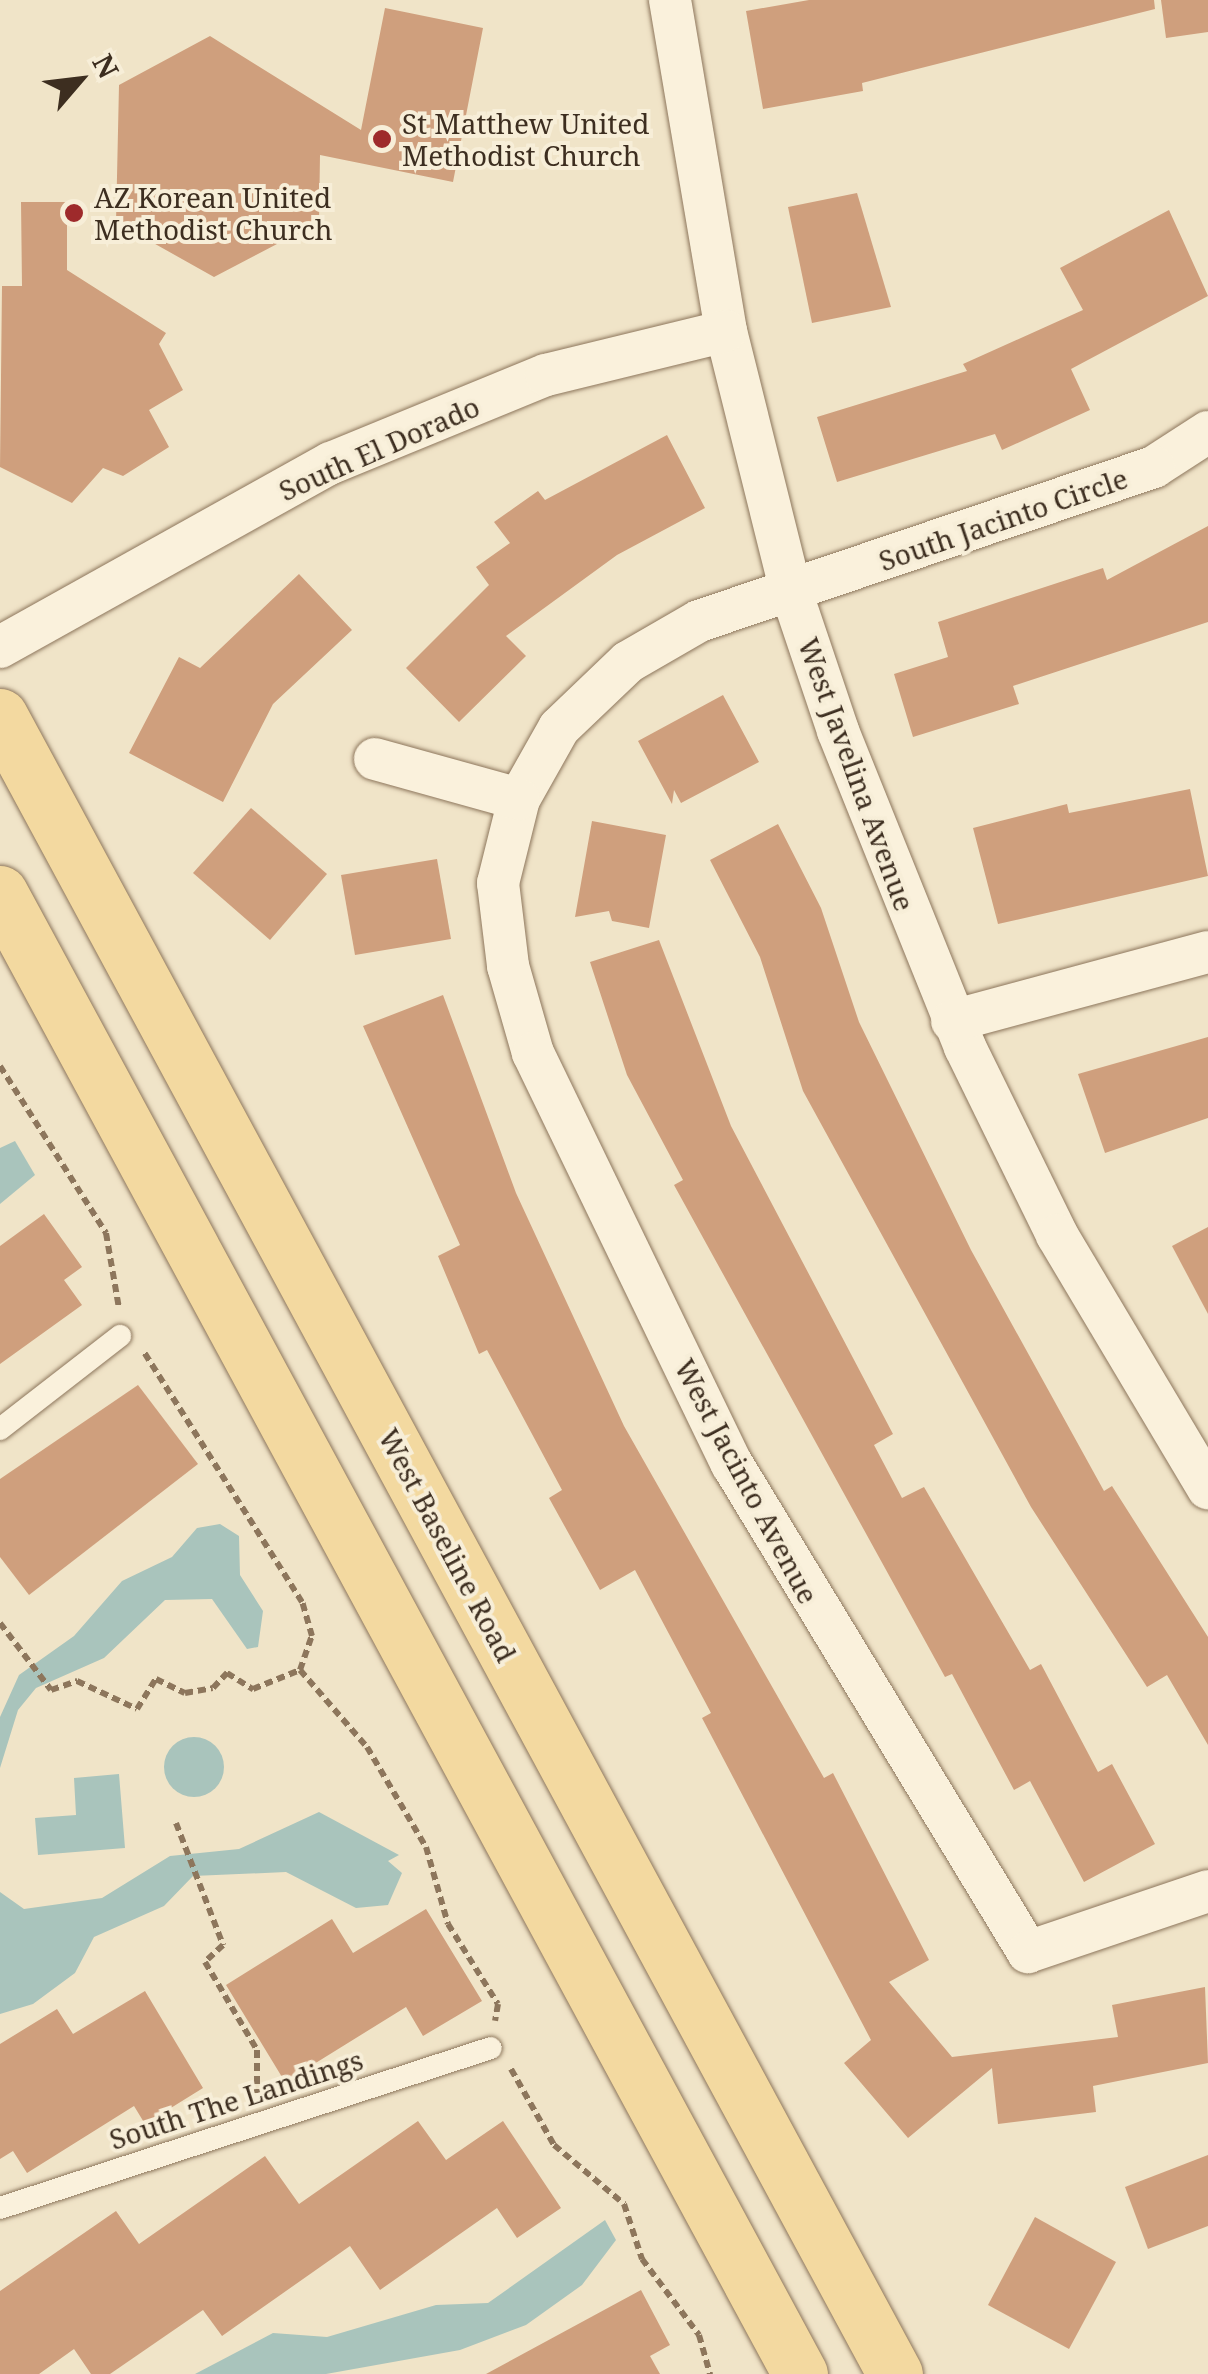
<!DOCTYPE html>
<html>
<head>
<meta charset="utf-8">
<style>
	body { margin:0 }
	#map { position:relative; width:1208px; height:2374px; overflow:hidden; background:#f0e4c8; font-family:"Noto Serif",serif }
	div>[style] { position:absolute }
	.water>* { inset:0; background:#a9c4bc }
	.round { border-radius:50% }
	.building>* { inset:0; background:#cf9f7d }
	.path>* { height:6px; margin-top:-3px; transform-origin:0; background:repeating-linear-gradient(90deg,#8d765c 0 8px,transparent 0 13px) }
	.roads { filter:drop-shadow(0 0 2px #8d765c) drop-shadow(0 0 2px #8d765c) }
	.lane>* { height:22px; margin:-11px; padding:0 11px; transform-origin:11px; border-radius:11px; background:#faf1dc }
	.street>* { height:42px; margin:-21px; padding:0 21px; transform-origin:21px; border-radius:21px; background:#faf1dc }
	.primary>* { height:55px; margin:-27.5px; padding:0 27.5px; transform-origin:27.5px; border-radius:27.5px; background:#f3d9a0 }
	.dots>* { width:28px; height:28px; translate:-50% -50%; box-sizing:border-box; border:5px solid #f7eed8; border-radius:50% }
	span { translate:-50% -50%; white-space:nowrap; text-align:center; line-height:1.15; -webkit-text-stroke:8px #f7eed8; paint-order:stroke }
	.poi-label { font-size:28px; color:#3d2e20 }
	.left { translate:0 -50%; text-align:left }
	.street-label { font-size:28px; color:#3d2e20 }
	.north { position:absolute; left:30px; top:30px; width:100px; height:100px; -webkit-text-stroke:8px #f7eed8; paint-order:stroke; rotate:62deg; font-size:28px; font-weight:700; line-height:40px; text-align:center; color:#3d2e20 }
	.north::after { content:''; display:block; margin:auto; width:35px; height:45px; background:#3d2e20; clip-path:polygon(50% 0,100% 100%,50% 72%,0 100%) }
</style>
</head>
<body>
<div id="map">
	<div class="water">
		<i style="clip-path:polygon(15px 1141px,35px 1175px,0 1204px,0 1148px)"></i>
		<i style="clip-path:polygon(220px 1524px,239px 1536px,240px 1575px,263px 1611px,258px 1647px,247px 1649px,212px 1599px,165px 1600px,104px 1658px,36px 1688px,18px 1710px,0 1768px,0 1717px,19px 1675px,74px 1636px,122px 1581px,172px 1557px,197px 1528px)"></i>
		<i class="round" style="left:164px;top:1737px;width:60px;height:60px"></i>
		<i style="clip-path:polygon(119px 1774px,125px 1848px,38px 1855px,35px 1818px,76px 1815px,74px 1778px)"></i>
		<i style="clip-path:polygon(319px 1812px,399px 1855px,388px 1861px,402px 1873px,388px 1905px,356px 1908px,286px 1872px,193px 1876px,164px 1906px,94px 1937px,75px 1973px,33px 2004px,0 2014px,0 1892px,24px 1909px,102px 1898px,170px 1856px,239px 1849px)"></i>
		<i style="clip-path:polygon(605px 2220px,616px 2240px,582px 2285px,526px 2325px,460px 2350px,326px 2374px,195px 2374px,273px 2333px,327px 2337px,436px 2305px,488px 2303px)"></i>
	</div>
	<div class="building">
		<i style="clip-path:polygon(809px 0,1154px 0,1155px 9px,862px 83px,863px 91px,763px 109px,746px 11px)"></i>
		<i style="clip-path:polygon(1161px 0,1208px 0,1208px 32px,1166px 38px)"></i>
		<i style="clip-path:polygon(385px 8px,483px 28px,453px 182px,320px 155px,319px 222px,214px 277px,116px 222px,119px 85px,210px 36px,361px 130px)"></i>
		<i style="clip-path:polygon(857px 193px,891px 307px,812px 323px,788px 207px)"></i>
		<i style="clip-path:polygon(21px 202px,67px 202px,67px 270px,166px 333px,159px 344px,183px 390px,149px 410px,169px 447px,123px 476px,103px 468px,72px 503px,0 467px,2px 286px,22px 286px)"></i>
		<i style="clip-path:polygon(1169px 210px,1208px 296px,1071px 369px,1090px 410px,1002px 450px,995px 434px,837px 482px,817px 417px,967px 371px,963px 364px,1083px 310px,1060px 268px)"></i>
		<i style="clip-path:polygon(667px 435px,705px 508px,617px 555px,506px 636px,526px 656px,459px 722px,406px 668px,489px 585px,476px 567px,510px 543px,494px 522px,538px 491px,545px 500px)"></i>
		<i style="clip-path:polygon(1208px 526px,1208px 622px,1013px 686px,1019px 704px,913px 737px,894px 674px,948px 657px,938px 622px,1103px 568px,1107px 580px)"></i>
		<i style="clip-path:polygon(299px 574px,352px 630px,273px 704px,223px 802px,129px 753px,179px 657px,200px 668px)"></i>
		<i style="clip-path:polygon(723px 695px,759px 762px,681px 803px,674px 790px,672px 804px,638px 741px)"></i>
		<i style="clip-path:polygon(1190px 789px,1208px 876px,998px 924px,973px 828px,1067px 804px,1069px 813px)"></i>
		<i style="clip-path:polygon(251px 808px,327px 874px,270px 940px,193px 873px)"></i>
		<i style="clip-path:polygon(592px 821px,666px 835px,649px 928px,612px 921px,609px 911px,575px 917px)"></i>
		<i style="clip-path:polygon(778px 824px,821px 908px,859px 1022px,971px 1250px,1104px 1491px,1112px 1486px,1208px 1637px,1208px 1745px,1167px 1675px,1147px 1687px,1031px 1507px,803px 1091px,760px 957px,710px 860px)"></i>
		<i style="clip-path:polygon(437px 859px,451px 939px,355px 955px,341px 875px)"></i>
		<i style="clip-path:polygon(659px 940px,731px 1126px,893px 1434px,874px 1445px,902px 1498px,924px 1487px,1030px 1670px,1041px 1664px,1098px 1772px,1112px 1764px,1155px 1844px,1084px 1882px,1030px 1781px,1014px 1790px,952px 1674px,945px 1677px,674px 1185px,683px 1180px,627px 1075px,590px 962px)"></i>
		<i style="clip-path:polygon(443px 995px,516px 1193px,624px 1426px,824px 1778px,833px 1773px,929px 1960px,889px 1982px,952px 2057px,1118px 2037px,1112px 2005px,1205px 1987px,1208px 2063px,1093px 2086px,1096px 2112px,998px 2124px,992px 2068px,908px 2138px,844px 2063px,871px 2040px,702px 1718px,711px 1713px,635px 1570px,600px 1590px,549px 1498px,562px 1490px,487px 1350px,479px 1354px,438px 1256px,460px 1245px,363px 1026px)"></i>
		<i style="clip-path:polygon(1208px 1037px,1208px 1118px,1105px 1153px,1078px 1074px)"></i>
		<i style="clip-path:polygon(44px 1214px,82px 1267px,64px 1280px,82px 1305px,0 1364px,0 1246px)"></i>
		<i style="clip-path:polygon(1208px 1227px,1208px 1314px,1172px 1246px)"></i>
		<i style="clip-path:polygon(138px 1385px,198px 1464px,29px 1595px,0 1557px,0 1479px)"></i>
		<i style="clip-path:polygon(426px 1909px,482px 2001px,423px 2036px,406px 2007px,285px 2082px,226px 1985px,332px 1919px,353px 1953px)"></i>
		<i style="clip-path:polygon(145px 1991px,203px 2088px,145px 2124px,134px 2106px,27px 2173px,13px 2151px,0 2159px,0 2044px,57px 2009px,73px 2034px)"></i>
		<i style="clip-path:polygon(418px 2121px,446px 2160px,503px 2121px,561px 2208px,517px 2238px,497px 2208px,380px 2290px,350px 2246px,222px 2336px,203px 2310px,110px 2374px,91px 2374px,74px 2349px,39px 2374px,0 2374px,0 2291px,116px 2211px,139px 2244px,265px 2156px,299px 2204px)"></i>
		<i style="clip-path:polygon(1208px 2155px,1208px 2226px,1148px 2249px,1125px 2187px)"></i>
		<i style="clip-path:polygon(1035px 2217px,1116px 2262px,1069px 2349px,988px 2305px)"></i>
		<i style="clip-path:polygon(641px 2290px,670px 2345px,650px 2356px,660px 2374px,486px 2374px)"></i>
	</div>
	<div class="path">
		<i style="left:0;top:1066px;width:198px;rotate:57.6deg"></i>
		<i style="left:106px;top:1233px;width:76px;rotate:80.2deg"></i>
		<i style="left:0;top:1623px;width:84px;rotate:52.7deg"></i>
		<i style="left:51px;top:1690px;width:28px;rotate:-19deg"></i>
		<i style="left:77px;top:1681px;width:66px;rotate:25deg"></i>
		<i style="left:137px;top:1709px;width:36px;rotate:-58deg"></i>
		<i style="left:156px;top:1679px;width:32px;rotate:26deg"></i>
		<i style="left:185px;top:1693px;width:28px;rotate:-10deg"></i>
		<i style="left:213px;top:1688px;width:21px;rotate:-47deg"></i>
		<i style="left:227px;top:1673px;width:31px;rotate:32deg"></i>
		<i style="left:253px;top:1689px;width:51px;rotate:-22deg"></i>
		<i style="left:300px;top:1670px;width:36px;rotate:-71deg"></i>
		<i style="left:312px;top:1636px;width:35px;rotate:-106deg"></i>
		<i style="left:302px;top:1602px;width:296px;rotate:-122.3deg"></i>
		<i style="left:300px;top:1670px;width:102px;rotate:49deg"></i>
		<i style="left:367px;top:1747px;width:116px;rotate:59.5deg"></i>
		<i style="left:426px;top:1847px;width:80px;rotate:74.1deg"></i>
		<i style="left:448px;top:1924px;width:94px;rotate:58deg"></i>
		<i style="left:498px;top:2004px;width:17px;rotate:100deg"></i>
		<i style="left:176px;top:1823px;width:131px;rotate:68.9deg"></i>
		<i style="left:223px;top:1945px;width:25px;rotate:137deg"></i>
		<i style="left:205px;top:1962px;width:102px;rotate:59.4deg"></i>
		<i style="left:257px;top:2050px;width:43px;rotate:90deg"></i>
		<i style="left:511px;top:2069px;width:87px;rotate:60.5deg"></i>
		<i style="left:554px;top:2145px;width:92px;rotate:40.1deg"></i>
		<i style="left:624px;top:2204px;width:58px;rotate:71.9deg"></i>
		<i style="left:642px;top:2259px;width:95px;rotate:53.1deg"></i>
		<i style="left:699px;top:2335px;width:41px;rotate:74.2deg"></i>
	</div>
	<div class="roads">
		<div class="lane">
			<i style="left:0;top:1429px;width:152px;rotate:-37.8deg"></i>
			<i style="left:0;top:2208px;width:516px;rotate:-18.05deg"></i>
		</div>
		<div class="street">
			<i style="left:670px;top:0;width:336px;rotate:80.4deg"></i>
			<i style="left:726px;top:331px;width:268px;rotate:76deg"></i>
			<i style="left:791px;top:591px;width:148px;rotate:71.4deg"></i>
			<i style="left:838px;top:731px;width:341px;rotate:68.1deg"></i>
			<i style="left:965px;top:1047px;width:209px;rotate:63.9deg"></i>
			<i style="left:1057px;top:1235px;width:295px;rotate:59.2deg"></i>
			<i style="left:1208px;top:432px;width:64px;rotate:147.1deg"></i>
			<i style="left:1154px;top:467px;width:480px;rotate:161.3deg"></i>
			<i style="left:699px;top:621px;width:82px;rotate:150deg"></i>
			<i style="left:628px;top:662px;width:95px;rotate:136.3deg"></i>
			<i style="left:559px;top:728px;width:81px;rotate:119.4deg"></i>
			<i style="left:519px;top:799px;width:87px;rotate:104deg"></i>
			<i style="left:498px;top:883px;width:84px;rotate:83.1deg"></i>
			<i style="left:508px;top:966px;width:91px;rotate:74deg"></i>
			<i style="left:533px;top:1053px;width:457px;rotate:64.2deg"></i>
			<i style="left:732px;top:1464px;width:571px;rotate:58.76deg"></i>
			<i style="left:1028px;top:1952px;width:190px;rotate:-18.7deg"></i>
			<i style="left:0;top:647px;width:379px;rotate:-29.1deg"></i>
			<i style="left:331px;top:463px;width:232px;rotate:-22.3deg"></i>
			<i style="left:546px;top:375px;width:185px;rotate:-13.7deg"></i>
			<i style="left:375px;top:759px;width:149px;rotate:15.5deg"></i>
			<i style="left:952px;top:1021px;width:265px;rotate:-15.1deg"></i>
		</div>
		<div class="primary">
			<i style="left:0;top:716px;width:1884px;rotate:61.64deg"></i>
			<i style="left:0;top:893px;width:1683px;rotate:61.62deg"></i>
		</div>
	</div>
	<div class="dots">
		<i style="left:382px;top:139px;background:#9e2a2b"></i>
		<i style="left:74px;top:213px;background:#9e2a2b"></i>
	</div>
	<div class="poi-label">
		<span class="left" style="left:402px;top:139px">St Matthew United<br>Methodist Church</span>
		<span class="left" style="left:94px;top:213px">AZ Korean United<br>Methodist Church</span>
	</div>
	<div class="street-label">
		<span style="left:379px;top:448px;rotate:-24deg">South El Dorado</span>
		<span style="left:1003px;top:519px;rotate:-19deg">South Jacinto Circle</span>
		<span style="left:857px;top:774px;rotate:70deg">West Javelina Avenue</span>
		<span style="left:747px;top:1481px;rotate:62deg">West Jacinto Avenue</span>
		<span style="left:448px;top:1545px;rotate:62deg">West Baseline Road</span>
		<span style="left:236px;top:2099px;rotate:-18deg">South The Landings</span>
	</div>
	<div class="north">N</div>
</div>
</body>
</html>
